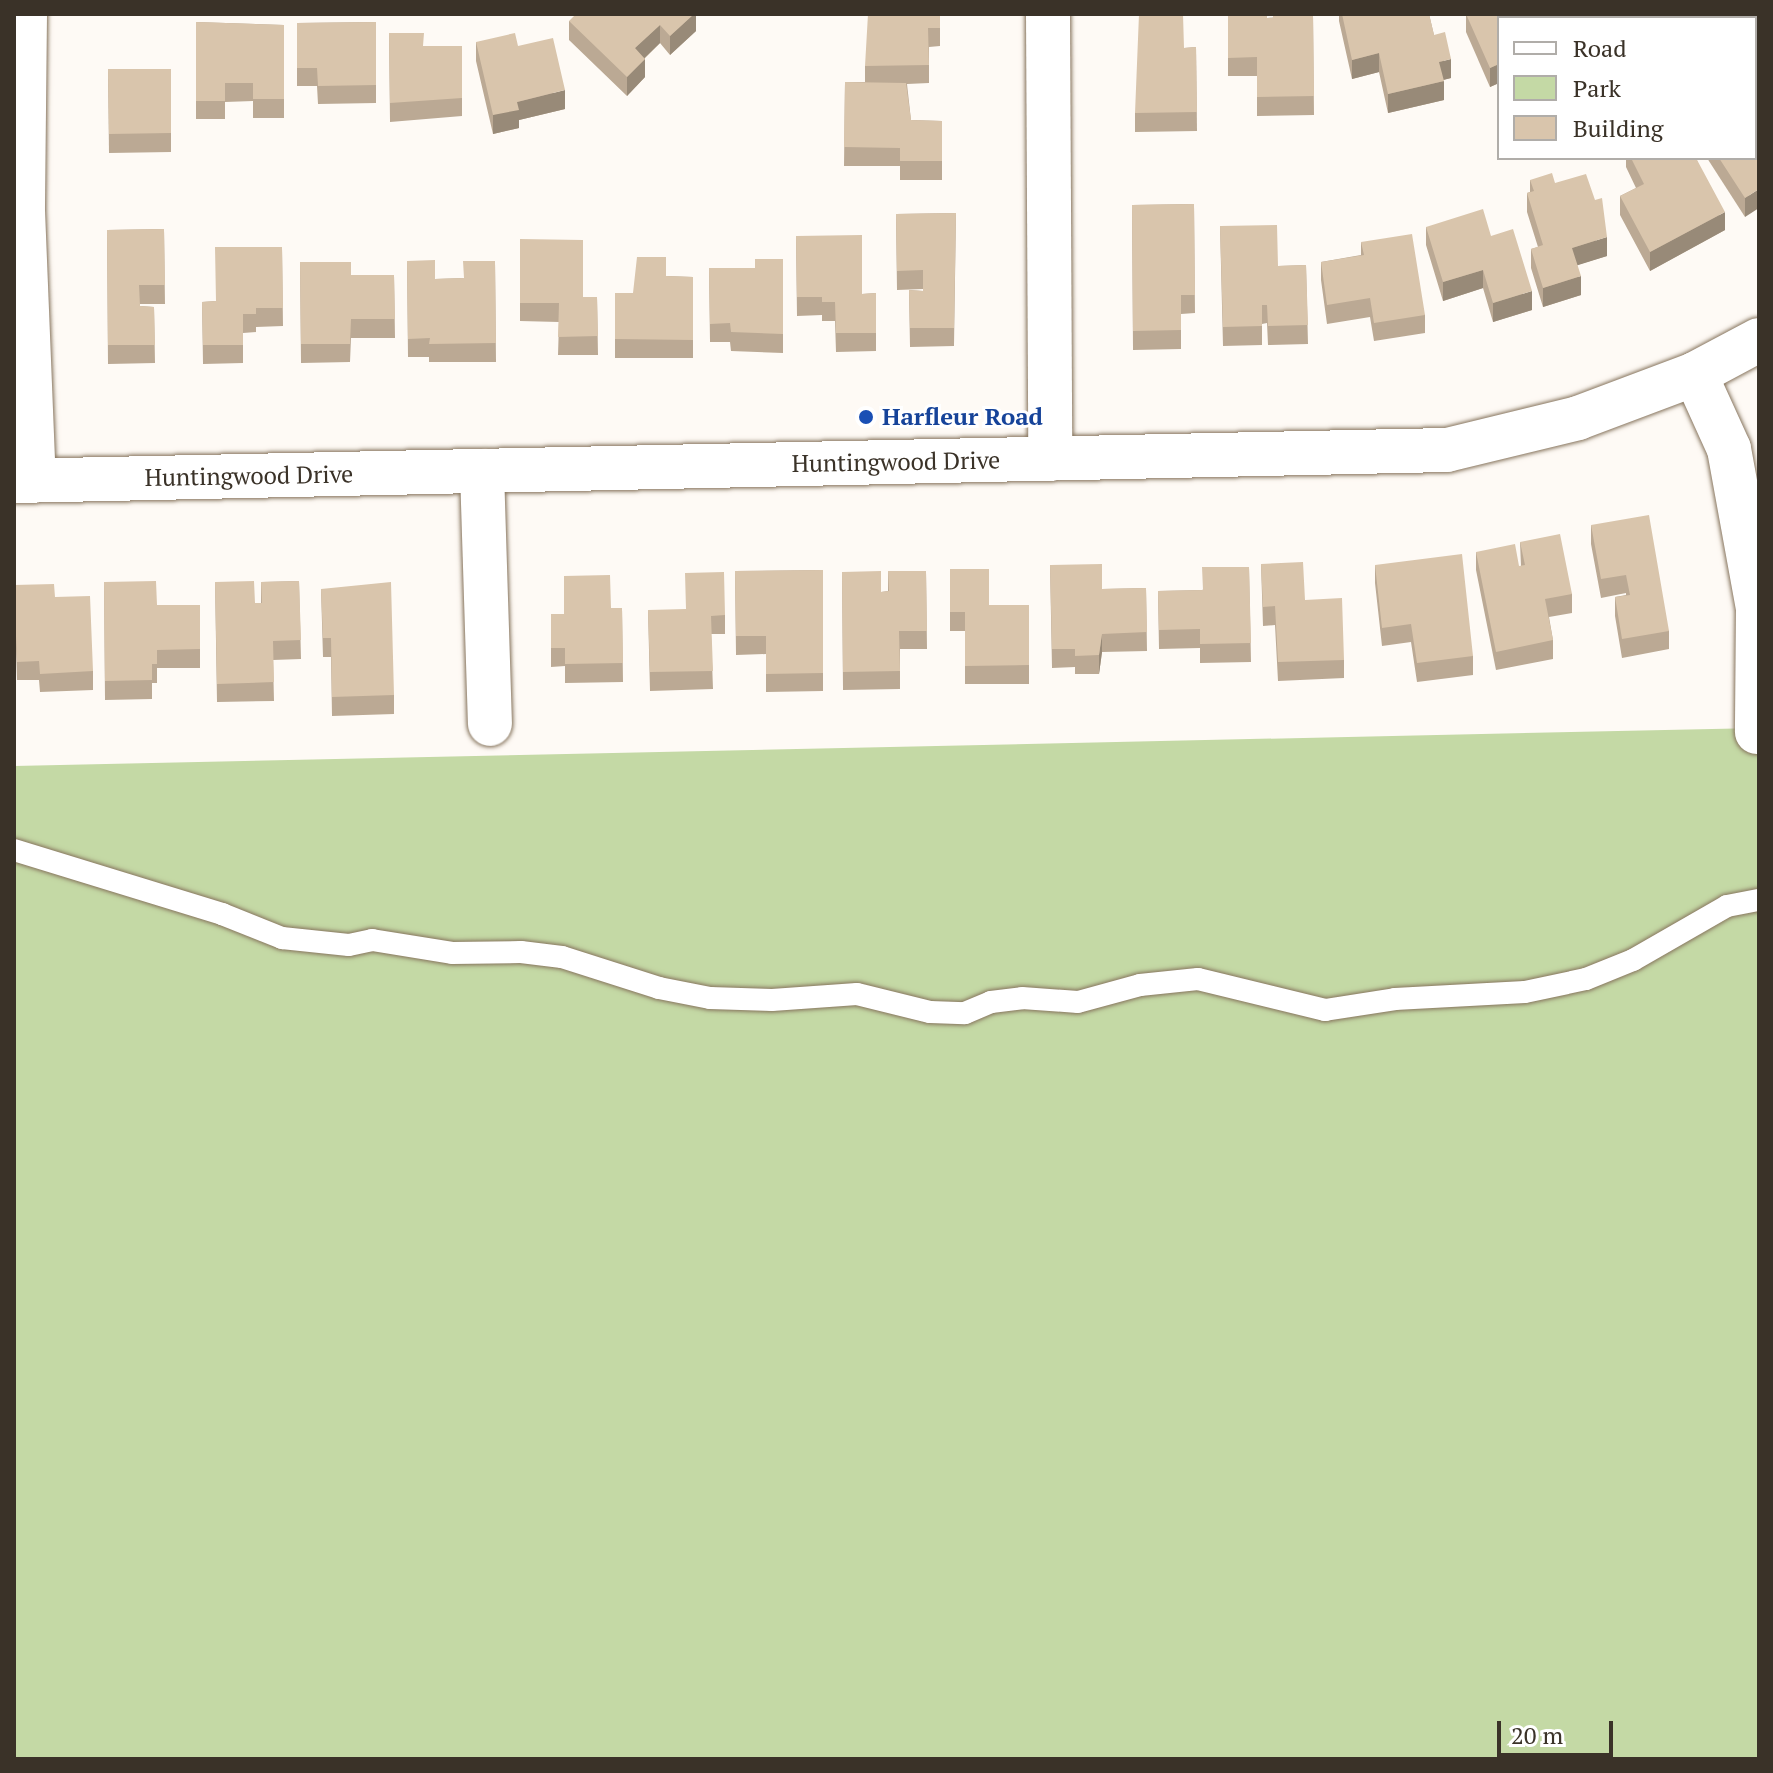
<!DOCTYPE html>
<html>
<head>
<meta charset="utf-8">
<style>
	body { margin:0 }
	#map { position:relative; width:1773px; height:1773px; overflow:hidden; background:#fefaf5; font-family:"PT Serif",serif }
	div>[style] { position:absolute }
	.green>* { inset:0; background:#c4d9a5 }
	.roads { filter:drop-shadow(0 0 2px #87755e) drop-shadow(0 0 2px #87755e) }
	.service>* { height:22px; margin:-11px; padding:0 11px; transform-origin:11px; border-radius:11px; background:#fff }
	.minor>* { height:44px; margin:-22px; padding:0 22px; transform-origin:22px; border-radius:22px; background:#fff }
	.tertiary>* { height:44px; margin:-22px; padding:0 22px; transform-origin:22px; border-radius:22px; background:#fff }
	.wall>* { inset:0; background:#bba994 }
	.shaded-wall>* { inset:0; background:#988a78 }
	.building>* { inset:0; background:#d9c5ac }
	.dots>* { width:22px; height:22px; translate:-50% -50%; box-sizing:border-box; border:4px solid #fff; border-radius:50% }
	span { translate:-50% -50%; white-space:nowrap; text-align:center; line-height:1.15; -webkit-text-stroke:6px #fff; paint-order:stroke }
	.transit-label { font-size:24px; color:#164399; font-weight:700 }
	.left { translate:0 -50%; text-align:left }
	.street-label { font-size:24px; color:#3a3228 }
	.frame { position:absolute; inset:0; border:16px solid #3a3228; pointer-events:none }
	.legend { position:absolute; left:1497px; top:16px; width:260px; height:144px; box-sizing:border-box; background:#fff; border:2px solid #b0ada9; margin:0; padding:10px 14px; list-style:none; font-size:24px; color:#3a3228 }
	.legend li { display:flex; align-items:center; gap:16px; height:40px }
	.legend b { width:40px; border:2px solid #b0ada9 }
	.scale { position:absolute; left:1497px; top:1721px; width:116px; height:36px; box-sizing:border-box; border:4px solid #3a3228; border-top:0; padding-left:10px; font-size:24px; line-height:28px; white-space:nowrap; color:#3a3228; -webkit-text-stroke:6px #fff; paint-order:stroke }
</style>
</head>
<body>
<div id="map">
	<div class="green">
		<i style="clip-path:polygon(1759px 728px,1759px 1759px,14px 1759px,14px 766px)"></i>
	</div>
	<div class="roads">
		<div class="service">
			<i style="left:14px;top:850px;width:218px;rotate:17.1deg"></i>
			<i style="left:222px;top:914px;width:65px;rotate:21.8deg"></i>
			<i style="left:282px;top:938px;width:67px;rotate:6deg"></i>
			<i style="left:349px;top:945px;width:24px;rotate:-12deg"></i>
			<i style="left:372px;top:940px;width:81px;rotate:9.2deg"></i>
			<i style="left:452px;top:953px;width:69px;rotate:-0.8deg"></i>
			<i style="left:521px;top:952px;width:41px;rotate:7deg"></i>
			<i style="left:562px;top:957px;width:102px;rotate:17.7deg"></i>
			<i style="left:659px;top:988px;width:52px;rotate:11.1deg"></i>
			<i style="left:710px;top:998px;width:62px;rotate:1.8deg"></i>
			<i style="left:772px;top:1000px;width:85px;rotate:-4deg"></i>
			<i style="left:857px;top:994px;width:75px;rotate:13.9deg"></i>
			<i style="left:930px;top:1012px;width:35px;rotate:2deg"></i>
			<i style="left:965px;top:1013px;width:28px;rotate:-23deg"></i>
			<i style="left:991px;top:1002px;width:31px;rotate:-7deg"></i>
			<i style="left:1022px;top:998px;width:56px;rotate:4.1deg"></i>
			<i style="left:1078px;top:1002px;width:64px;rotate:-15.3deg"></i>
			<i style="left:1140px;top:985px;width:58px;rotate:-5.9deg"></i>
			<i style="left:1198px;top:979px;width:131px;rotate:13.7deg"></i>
			<i style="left:1325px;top:1010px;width:71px;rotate:-8.9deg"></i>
			<i style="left:1395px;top:999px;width:130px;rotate:-3.1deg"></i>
			<i style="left:1525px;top:992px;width:62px;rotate:-12deg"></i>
			<i style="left:1586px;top:979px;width:51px;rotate:-22deg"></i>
			<i style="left:1633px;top:960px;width:108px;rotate:-29.9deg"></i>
			<i style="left:1727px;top:906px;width:33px;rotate:-11deg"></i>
		</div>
		<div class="minor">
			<i style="left:25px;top:14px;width:197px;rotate:90.6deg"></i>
			<i style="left:23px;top:211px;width:270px;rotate:87.7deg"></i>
			<i style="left:1048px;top:14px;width:445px;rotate:89.7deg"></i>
			<i style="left:1695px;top:374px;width:82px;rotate:65.6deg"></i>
			<i style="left:1729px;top:449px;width:162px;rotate:79.7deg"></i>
			<i style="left:1758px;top:608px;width:124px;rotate:90.5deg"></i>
			<i style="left:482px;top:471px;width:253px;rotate:88.2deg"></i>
		</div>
		<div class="tertiary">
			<i style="left:14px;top:481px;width:1433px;rotate:-1.24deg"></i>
			<i style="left:1447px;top:450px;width:135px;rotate:-13.7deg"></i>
			<i style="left:1578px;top:418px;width:125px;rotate:-20.6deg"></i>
			<i style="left:1695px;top:374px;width:72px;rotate:-28deg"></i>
		</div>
	</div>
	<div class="wall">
		<i style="clip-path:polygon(696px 14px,696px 31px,670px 55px,660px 43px,645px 58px,645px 77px,627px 96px,569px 40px,569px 21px)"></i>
		<i style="clip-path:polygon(940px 14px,940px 46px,929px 47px,929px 83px,907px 84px,911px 120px,942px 121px,942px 180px,900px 180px,900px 166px,844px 166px,845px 82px,865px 82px,865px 66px)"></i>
		<i style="clip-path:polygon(1228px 14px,1267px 18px,1313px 14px,1314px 115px,1257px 116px,1257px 76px,1228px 76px)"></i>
		<i style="clip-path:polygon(1339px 14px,1429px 14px,1434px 35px,1451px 78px,1443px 80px,1444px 100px,1388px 113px,1379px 72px,1352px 79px,1339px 21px)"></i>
		<i style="clip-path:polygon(1466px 14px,1499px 18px,1499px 83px,1490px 87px,1466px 32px)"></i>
		<i style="clip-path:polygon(1585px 14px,1633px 14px,1626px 18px,1588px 18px)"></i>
		<i style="clip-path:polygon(196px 22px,284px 25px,284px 118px,253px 118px,253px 101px,225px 102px,225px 119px,196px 119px)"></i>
		<i style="clip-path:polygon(376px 22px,376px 103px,318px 104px,317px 86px,297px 86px,297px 23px)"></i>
		<i style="clip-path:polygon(389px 33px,423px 46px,462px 46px,462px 116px,390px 122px)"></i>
		<i style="clip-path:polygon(476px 42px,518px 46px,565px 109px,519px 120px,519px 128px,493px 134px,476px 61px)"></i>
		<i style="clip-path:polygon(1196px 47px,1197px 131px,1135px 132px,1135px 113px,1184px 48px)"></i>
		<i style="clip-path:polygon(108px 69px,171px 69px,171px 152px,109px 153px)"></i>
		<i style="clip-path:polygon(1626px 158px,1696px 158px,1725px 230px,1650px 271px,1620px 215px,1620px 196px,1636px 188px,1626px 167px)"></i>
		<i style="clip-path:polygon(1707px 158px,1755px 158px,1745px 217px)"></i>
		<i style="clip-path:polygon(1530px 180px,1555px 183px,1607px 256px,1577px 265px,1581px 295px,1543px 307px,1531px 268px,1531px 249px,1538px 247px,1527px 212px,1527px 193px,1530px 192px)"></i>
		<i style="clip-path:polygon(1194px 204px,1195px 313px,1181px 314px,1181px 349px,1133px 350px,1132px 205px)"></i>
		<i style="clip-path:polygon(956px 213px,954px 346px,910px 347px,909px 290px,923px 291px,923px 289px,897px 290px,896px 214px)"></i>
		<i style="clip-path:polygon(1220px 226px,1278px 266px,1306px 265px,1308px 344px,1268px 345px,1267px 323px,1262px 324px,1262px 345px,1223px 346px)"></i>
		<i style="clip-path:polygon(1426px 227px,1491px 236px,1532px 310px,1493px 322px,1483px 288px,1443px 301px,1426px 245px)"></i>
		<i style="clip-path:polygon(164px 229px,165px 304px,140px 304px,140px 306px,154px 307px,155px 363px,108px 364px,107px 230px)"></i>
		<i style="clip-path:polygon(796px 236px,862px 294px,876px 293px,876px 351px,836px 352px,835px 321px,822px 321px,822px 315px,797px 316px)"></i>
		<i style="clip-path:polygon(520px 239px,583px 297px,597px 297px,598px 355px,558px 355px,559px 322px,520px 321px)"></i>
		<i style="clip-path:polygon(1361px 242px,1425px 315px,1425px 333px,1374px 341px,1370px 317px,1327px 324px,1321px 280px,1321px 262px,1361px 255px)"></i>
		<i style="clip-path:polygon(282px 247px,283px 326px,256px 327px,256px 332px,243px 333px,243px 363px,203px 364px,202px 302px,216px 301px)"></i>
		<i style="clip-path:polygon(783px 259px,783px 353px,731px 351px,730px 342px,710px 342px,709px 268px,755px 268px)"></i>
		<i style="clip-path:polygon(407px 261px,435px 279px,464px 278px,495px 261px,496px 362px,429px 362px,429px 357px,408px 357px)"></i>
		<i style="clip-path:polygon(300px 262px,351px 275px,394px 275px,395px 338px,351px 338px,350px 362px,301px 363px)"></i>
		<i style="clip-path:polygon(666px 276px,693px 277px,693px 358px,615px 358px,615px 293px,633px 293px)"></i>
		<i style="clip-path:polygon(1591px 525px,1669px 631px,1669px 649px,1622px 658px,1615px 616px,1615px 597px,1626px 595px,1626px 593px,1601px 598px,1591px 544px)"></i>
		<i style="clip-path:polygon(1520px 542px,1572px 594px,1572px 613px,1549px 617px,1553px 640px,1553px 659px,1496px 670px,1476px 570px,1476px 552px,1519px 566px,1521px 566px)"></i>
		<i style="clip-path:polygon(1261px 564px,1305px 600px,1344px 660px,1344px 678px,1278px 681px,1275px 625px,1263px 626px)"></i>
		<i style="clip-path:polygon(1050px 565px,1102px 589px,1146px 588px,1147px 651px,1102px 652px,1099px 674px,1075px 674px,1075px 667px,1052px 668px)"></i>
		<i style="clip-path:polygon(1375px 565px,1473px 656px,1473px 675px,1417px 682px,1411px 642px,1382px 646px,1375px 583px)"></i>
		<i style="clip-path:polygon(1249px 567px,1251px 662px,1200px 663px,1200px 648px,1159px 649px,1158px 591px,1202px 590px)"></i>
		<i style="clip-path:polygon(950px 569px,989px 605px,1029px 605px,1029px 684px,965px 684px,965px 631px,950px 631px)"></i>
		<i style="clip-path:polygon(823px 570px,823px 691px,766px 692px,766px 654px,736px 655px,735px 571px)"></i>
		<i style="clip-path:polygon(888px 571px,926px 571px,927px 649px,900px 649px,900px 689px,843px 690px,842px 572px,881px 592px,888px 591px)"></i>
		<i style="clip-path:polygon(299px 581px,301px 659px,273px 660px,274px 701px,217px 702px,215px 582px,255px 603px,261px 603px,261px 582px)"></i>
		<i style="clip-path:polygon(104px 582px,157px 605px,200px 605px,200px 668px,157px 668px,157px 683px,152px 683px,152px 699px,105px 700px)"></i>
		<i style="clip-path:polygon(14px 585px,55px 597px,93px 671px,93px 690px,40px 692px,39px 680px,17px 680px)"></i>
		<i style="clip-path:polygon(321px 589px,394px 695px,394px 714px,332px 716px,331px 657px,323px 657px)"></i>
		<i style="clip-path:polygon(611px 608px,622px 608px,623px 682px,565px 683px,565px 666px,551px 667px,551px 633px,564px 614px)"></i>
		<i style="clip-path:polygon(648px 610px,725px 615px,725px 634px,711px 634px,713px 689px,650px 691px)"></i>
	</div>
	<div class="shaded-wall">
		<i style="clip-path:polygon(694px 14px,696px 14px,696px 31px,670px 55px,670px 36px)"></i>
		<i style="clip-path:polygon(1604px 14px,1633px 14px,1626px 18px,1599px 18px)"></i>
		<i style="clip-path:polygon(660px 25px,660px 43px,635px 67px,635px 48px)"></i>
		<i style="clip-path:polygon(1379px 53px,1379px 72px,1352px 79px,1352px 60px)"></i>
		<i style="clip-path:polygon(645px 59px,645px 77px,627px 96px,627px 77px)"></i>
		<i style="clip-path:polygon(1451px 59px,1451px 78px,1439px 81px,1439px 62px)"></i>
		<i style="clip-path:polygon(1499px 64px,1499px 83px,1490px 87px,1490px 68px)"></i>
		<i style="clip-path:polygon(1444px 81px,1444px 100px,1388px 113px,1388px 94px)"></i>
		<i style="clip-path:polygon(565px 90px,565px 109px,519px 120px,519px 128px,493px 134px,493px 115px,517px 102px)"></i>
		<i style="clip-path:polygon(1759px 189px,1759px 208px,1745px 217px,1745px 198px)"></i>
		<i style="clip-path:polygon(1725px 212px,1725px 230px,1650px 271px,1650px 252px)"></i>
		<i style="clip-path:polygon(1607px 237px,1607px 256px,1572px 267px,1572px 248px)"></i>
		<i style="clip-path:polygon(1483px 270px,1483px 288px,1443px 301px,1443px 282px)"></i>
		<i style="clip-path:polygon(1581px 276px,1581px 295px,1543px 307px,1543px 288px)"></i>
		<i style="clip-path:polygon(1532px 291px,1532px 310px,1493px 322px,1493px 303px)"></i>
		<i style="clip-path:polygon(1102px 634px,1102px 652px,1099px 674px,1099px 655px)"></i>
	</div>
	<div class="building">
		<i style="clip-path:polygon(576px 14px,694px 14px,670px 36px,660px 25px,635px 48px,645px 59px,627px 77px,569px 21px)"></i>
		<i style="clip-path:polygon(868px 14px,940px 14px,940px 28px,928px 28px,929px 65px,865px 66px)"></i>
		<i style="clip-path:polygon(1139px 14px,1183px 14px,1184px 48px,1196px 47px,1197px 112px,1135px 113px)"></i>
		<i style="clip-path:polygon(1228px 14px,1267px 14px,1267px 18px,1273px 18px,1273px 14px,1313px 14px,1314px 96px,1257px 97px,1257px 57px,1228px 58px)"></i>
		<i style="clip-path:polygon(1342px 14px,1429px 14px,1434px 35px,1445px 32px,1451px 59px,1439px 62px,1444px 81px,1388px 94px,1379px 53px,1352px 60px)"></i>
		<i style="clip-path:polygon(1466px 14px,1536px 14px,1538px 18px,1499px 18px,1499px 64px,1490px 68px)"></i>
		<i style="clip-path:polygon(196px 22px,284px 25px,284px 99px,253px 99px,253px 83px,225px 83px,225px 101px,196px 101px)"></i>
		<i style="clip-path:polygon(376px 22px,376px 85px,318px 86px,317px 68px,297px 68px,297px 23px)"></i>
		<i style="clip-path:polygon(389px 33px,424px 33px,423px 46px,462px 46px,462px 98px,390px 103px)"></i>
		<i style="clip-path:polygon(515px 33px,518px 46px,553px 38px,565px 90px,517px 102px,519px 110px,493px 115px,476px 42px)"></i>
		<i style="clip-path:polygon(108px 69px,171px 69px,171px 133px,109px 134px)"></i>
		<i style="clip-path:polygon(845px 82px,906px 83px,911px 120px,942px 121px,942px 161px,900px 161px,900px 148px,844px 147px)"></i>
		<i style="clip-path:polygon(1755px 107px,1759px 113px,1759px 189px,1745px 198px,1719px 158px,1755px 158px)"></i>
		<i style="clip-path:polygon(1631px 158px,1696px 158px,1725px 212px,1650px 252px,1620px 196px,1644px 184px)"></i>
		<i style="clip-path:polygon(1552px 173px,1555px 183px,1586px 174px,1595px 200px,1602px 198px,1607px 237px,1572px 248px,1581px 276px,1543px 288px,1531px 249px,1543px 245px,1527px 193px,1534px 191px,1530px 180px)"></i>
		<i style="clip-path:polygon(1194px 204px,1195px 295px,1181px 295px,1181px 330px,1133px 331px,1132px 205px)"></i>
		<i style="clip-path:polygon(1483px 209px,1491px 236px,1513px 229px,1532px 291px,1493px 303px,1483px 270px,1443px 282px,1426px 227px)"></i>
		<i style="clip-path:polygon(956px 213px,954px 328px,910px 328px,909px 290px,923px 291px,923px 270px,897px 271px,896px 214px)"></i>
		<i style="clip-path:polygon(1277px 225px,1278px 266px,1306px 265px,1308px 325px,1268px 326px,1267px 305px,1262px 305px,1262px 326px,1223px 327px,1220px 226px)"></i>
		<i style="clip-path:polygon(164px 229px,165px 285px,139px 285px,140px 306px,154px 307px,155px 345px,108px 345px,107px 230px)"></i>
		<i style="clip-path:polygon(1412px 234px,1425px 315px,1374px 323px,1370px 298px,1327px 305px,1321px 262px,1364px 255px,1361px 242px)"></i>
		<i style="clip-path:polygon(862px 235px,862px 294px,876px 293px,876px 333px,836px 333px,835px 302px,822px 302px,822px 297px,797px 297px,796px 236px)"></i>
		<i style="clip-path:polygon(520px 239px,583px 240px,583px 297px,597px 297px,598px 336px,558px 337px,559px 303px,520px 303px)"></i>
		<i style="clip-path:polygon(215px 247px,282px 247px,283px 308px,256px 308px,256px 314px,243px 314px,243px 345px,203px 345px,202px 302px,216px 301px)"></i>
		<i style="clip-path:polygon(637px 257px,666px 257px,666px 276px,693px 277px,693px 340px,615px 339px,615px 293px,633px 293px)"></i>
		<i style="clip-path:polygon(755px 259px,783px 259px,783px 334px,731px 332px,730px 323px,710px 324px,709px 268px,755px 268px)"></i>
		<i style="clip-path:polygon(435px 260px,435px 279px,464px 278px,463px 261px,495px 261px,496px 343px,429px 344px,430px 338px,408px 339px,407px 261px)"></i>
		<i style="clip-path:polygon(300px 262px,351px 262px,351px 275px,394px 275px,395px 319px,351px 319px,350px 344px,301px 344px)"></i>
		<i style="clip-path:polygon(1649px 515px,1669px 631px,1622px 639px,1615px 597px,1630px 595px,1626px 575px,1601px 579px,1591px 525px)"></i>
		<i style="clip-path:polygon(1560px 534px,1572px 594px,1545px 599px,1553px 640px,1496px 652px,1476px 552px,1515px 544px,1519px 566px,1525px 565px,1520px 542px)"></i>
		<i style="clip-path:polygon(1462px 554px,1473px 656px,1417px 663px,1411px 624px,1382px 628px,1375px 565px)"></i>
		<i style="clip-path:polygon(1303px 562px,1305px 600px,1342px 598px,1344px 660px,1278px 662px,1275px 606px,1263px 607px,1261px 564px)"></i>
		<i style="clip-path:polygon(1102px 564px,1102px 589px,1146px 588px,1147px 632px,1102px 634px,1099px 655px,1075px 656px,1075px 649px,1052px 649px,1050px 565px)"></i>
		<i style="clip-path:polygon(1202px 567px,1249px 567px,1251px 643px,1200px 644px,1200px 629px,1159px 630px,1158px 591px,1203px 590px)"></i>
		<i style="clip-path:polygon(950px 569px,989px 569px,989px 605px,1029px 605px,1029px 665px,965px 666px,965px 612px,950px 612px)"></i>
		<i style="clip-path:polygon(823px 570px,823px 673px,766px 674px,766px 636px,736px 636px,735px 571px)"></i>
		<i style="clip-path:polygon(881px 571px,881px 592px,889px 591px,888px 571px,926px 571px,927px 631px,899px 631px,900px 671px,843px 672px,842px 572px)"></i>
		<i style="clip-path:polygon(724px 572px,725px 615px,711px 616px,713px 671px,650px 672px,648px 610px,686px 609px,685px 573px)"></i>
		<i style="clip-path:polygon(610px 575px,611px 608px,622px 608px,623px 663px,565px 664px,565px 648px,551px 648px,551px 614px,564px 614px,564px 576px)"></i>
		<i style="clip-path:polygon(156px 581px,157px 605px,200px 605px,200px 649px,157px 650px,157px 664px,152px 664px,152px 680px,105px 681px,104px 582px)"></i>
		<i style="clip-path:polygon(254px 581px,255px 603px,262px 603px,261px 582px,299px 581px,301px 640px,273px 641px,274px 682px,217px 684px,215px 582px)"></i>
		<i style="clip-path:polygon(391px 582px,394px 695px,332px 697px,331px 638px,323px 638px,321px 589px)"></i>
		<i style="clip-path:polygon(54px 584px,55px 597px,90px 596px,93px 671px,40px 674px,39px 661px,17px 662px,14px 585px)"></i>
	</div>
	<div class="dots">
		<i style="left:866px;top:417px;background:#1a4fb4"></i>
	</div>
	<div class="transit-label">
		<span class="left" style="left:882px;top:417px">Harfleur Road</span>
	</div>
	<div class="street-label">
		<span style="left:896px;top:462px;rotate:-1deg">Huntingwood Drive</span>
		<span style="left:249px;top:476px;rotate:-1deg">Huntingwood Drive</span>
	</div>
	<div class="frame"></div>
	<ul class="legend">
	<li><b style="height:10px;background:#fff"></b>Road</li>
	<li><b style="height:22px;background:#c4d9a5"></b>Park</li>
	<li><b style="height:22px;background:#d9c5ac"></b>Building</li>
	</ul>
	<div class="scale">20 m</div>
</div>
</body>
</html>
